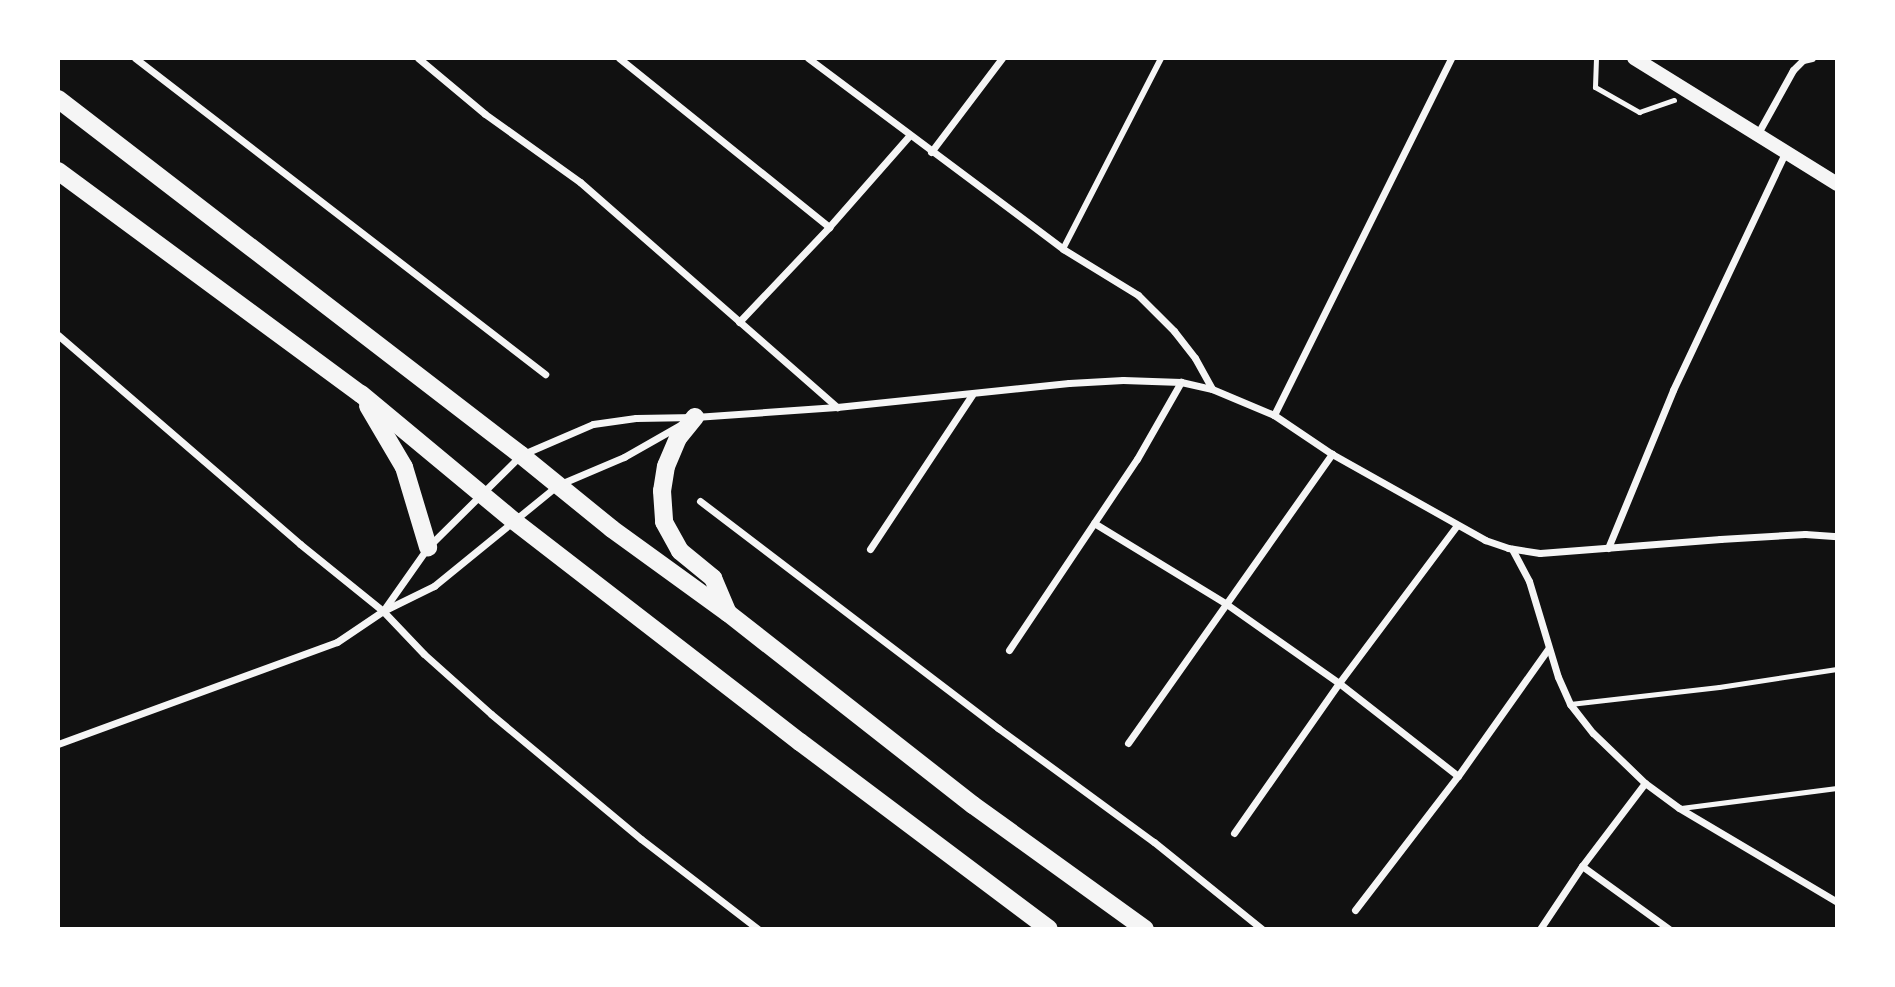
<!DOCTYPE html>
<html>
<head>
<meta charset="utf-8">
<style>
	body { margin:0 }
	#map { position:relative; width:1895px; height:987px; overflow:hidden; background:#111; font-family:"Fira Sans",sans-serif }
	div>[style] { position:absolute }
	.service>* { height:5px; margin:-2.5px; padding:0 2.5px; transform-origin:2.5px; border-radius:2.5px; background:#f5f5f5 }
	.pedestrian>* { height:6px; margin:-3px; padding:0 3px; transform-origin:3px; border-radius:3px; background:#f5f5f5 }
	.minor>* { height:7px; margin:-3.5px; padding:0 3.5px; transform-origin:3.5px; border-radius:3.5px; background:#f5f5f5 }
	.secondary>* { height:14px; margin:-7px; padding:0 7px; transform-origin:7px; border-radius:7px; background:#f5f5f5 }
	.primary>* { height:18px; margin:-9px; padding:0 9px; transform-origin:9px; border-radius:9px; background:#f5f5f5 }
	span { translate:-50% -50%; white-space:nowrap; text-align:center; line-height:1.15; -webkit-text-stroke:7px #fff; paint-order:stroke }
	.frame { position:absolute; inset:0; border:60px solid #fff; pointer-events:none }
</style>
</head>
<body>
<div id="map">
	<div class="service">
		<i style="left:1596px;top:58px;width:29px;rotate:92deg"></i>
		<i style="left:1595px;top:87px;width:51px;rotate:29.6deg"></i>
		<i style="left:1639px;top:112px;width:37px;rotate:-19deg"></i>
		<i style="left:1570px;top:704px;width:150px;rotate:-6.5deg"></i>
		<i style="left:1719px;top:687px;width:119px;rotate:-8.7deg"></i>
		<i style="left:1681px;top:808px;width:157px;rotate:-7.3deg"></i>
	</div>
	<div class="pedestrian">
		<i style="left:1063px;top:249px;width:215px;rotate:-62.8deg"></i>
	</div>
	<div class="minor">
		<i style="left:135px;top:58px;width:518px;rotate:37.62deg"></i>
		<i style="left:418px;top:58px;width:87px;rotate:39.9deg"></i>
		<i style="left:485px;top:114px;width:117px;rotate:35.6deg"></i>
		<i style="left:580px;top:182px;width:342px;rotate:41.2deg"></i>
		<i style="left:619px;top:58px;width:270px;rotate:38.8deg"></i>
		<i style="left:808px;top:58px;width:319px;rotate:36.8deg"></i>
		<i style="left:1063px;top:249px;width:88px;rotate:31.5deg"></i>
		<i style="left:1138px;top:295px;width:51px;rotate:45deg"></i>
		<i style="left:1174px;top:331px;width:34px;rotate:52deg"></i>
		<i style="left:1195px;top:358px;width:35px;rotate:61deg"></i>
		<i style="left:1212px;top:389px;width:67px;rotate:22.8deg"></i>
		<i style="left:1274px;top:415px;width:70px;rotate:33.9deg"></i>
		<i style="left:1332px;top:454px;width:176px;rotate:29.3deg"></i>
		<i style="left:1485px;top:540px;width:24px;rotate:19deg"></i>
		<i style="left:1508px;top:548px;width:32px;rotate:9deg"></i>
		<i style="left:1540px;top:553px;width:181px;rotate:-4.4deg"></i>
		<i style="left:1720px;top:539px;width:85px;rotate:-3.4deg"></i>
		<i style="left:1805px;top:534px;width:32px;rotate:4deg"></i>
		<i style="left:1757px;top:135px;width:74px;rotate:-61deg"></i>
		<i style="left:1793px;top:70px;width:14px;rotate:-45deg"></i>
		<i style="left:1803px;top:60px;width:9px;rotate:-13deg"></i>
		<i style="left:931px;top:152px;width:118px;rotate:-52.9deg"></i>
		<i style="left:739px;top:322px;width:131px;rotate:-46.5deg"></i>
		<i style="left:829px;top:227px;width:121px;rotate:-48.7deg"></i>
		<i style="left:58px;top:335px;width:320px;rotate:40.8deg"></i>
		<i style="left:300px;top:544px;width:107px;rotate:38.9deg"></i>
		<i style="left:383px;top:611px;width:59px;rotate:46.4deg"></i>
		<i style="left:424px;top:654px;width:90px;rotate:41.8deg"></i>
		<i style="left:491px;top:714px;width:195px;rotate:39.8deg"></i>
		<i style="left:641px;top:839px;width:148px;rotate:37.6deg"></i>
		<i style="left:1274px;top:415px;width:398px;rotate:-63.6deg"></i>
		<i style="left:700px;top:501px;width:375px;rotate:37.3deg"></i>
		<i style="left:998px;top:728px;width:193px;rotate:36.2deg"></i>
		<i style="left:1154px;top:842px;width:139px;rotate:38.9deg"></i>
		<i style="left:1094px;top:523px;width:153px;rotate:31.4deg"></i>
		<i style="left:1225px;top:603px;width:139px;rotate:35.1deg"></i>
		<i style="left:1339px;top:683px;width:151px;rotate:38deg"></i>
		<i style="left:1608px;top:548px;width:171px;rotate:-67.6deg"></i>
		<i style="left:1673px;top:390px;width:262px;rotate:-64.7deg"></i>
		<i style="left:870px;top:549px;width:185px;rotate:-56.5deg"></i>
		<i style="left:1512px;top:549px;width:36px;rotate:62deg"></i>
		<i style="left:1529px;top:581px;width:100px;rotate:73.2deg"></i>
		<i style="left:1558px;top:677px;width:30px;rotate:66deg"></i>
		<i style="left:1570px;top:704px;width:37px;rotate:52deg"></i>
		<i style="left:1593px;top:733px;width:72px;rotate:43.9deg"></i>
		<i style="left:1645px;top:783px;width:42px;rotate:36.3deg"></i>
		<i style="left:1679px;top:808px;width:184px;rotate:30.7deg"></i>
		<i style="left:383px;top:611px;width:78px;rotate:-54.9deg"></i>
		<i style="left:428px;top:547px;width:131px;rotate:-44.7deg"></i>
		<i style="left:521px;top:455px;width:78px;rotate:-23.3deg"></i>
		<i style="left:593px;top:424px;width:43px;rotate:-7.9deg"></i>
		<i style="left:636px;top:418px;width:59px;rotate:-1deg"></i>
		<i style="left:695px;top:417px;width:142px;rotate:-4deg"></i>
		<i style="left:837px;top:407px;width:233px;rotate:-5.9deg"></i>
		<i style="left:1069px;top:383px;width:54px;rotate:-3.2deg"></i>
		<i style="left:1123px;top:380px;width:58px;rotate:2deg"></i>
		<i style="left:1181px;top:382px;width:32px;rotate:13deg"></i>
		<i style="left:1009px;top:650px;width:230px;rotate:-56.2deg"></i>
		<i style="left:1137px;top:459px;width:89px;rotate:-60.3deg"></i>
		<i style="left:1128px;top:743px;width:354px;rotate:-54.8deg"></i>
		<i style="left:58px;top:744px;width:297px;rotate:-20.1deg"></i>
		<i style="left:337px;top:642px;width:55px;rotate:-34deg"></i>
		<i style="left:383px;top:611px;width:57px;rotate:-26.1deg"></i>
		<i style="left:434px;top:586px;width:160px;rotate:-39.2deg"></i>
		<i style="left:558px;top:485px;width:72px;rotate:-23deg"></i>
		<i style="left:624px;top:457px;width:67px;rotate:-29.6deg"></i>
		<i style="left:1234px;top:833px;width:183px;rotate:-55deg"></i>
		<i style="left:1339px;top:683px;width:197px;rotate:-53.2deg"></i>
		<i style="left:1582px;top:866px;width:107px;rotate:35.9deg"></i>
		<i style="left:1355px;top:910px;width:169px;rotate:-52.5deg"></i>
		<i style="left:1458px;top:776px;width:156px;rotate:-54.7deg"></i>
		<i style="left:1540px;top:929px;width:76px;rotate:-56.3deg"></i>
		<i style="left:1582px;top:866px;width:104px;rotate:-52.8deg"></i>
	</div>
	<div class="secondary">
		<i style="left:1634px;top:58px;width:239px;rotate:31.8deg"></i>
	</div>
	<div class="primary">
		<i style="left:58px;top:99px;width:584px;rotate:37.56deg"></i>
		<i style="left:521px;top:455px;width:117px;rotate:39.1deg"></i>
		<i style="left:612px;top:529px;width:143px;rotate:35.9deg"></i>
		<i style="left:728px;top:613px;width:311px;rotate:38.1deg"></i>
		<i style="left:973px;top:805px;width:212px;rotate:35.8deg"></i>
		<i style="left:58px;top:171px;width:376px;rotate:36.4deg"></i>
		<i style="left:361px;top:394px;width:199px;rotate:39.7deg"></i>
		<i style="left:514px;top:521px;width:361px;rotate:37.7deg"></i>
		<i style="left:800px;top:742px;width:311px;rotate:36.9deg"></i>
		<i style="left:368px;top:406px;width:71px;rotate:59.5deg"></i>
		<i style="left:404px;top:467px;width:84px;rotate:73.3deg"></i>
		<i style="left:695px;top:417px;width:27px;rotate:129deg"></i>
		<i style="left:678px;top:438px;width:30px;rotate:113deg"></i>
		<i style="left:666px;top:466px;width:25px;rotate:99deg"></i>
		<i style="left:662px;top:491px;width:31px;rotate:86deg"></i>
		<i style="left:664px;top:522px;width:33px;rotate:61deg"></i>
		<i style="left:680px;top:551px;width:43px;rotate:39.3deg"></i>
		<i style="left:713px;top:578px;width:38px;rotate:67deg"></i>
	</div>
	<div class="frame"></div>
</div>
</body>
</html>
